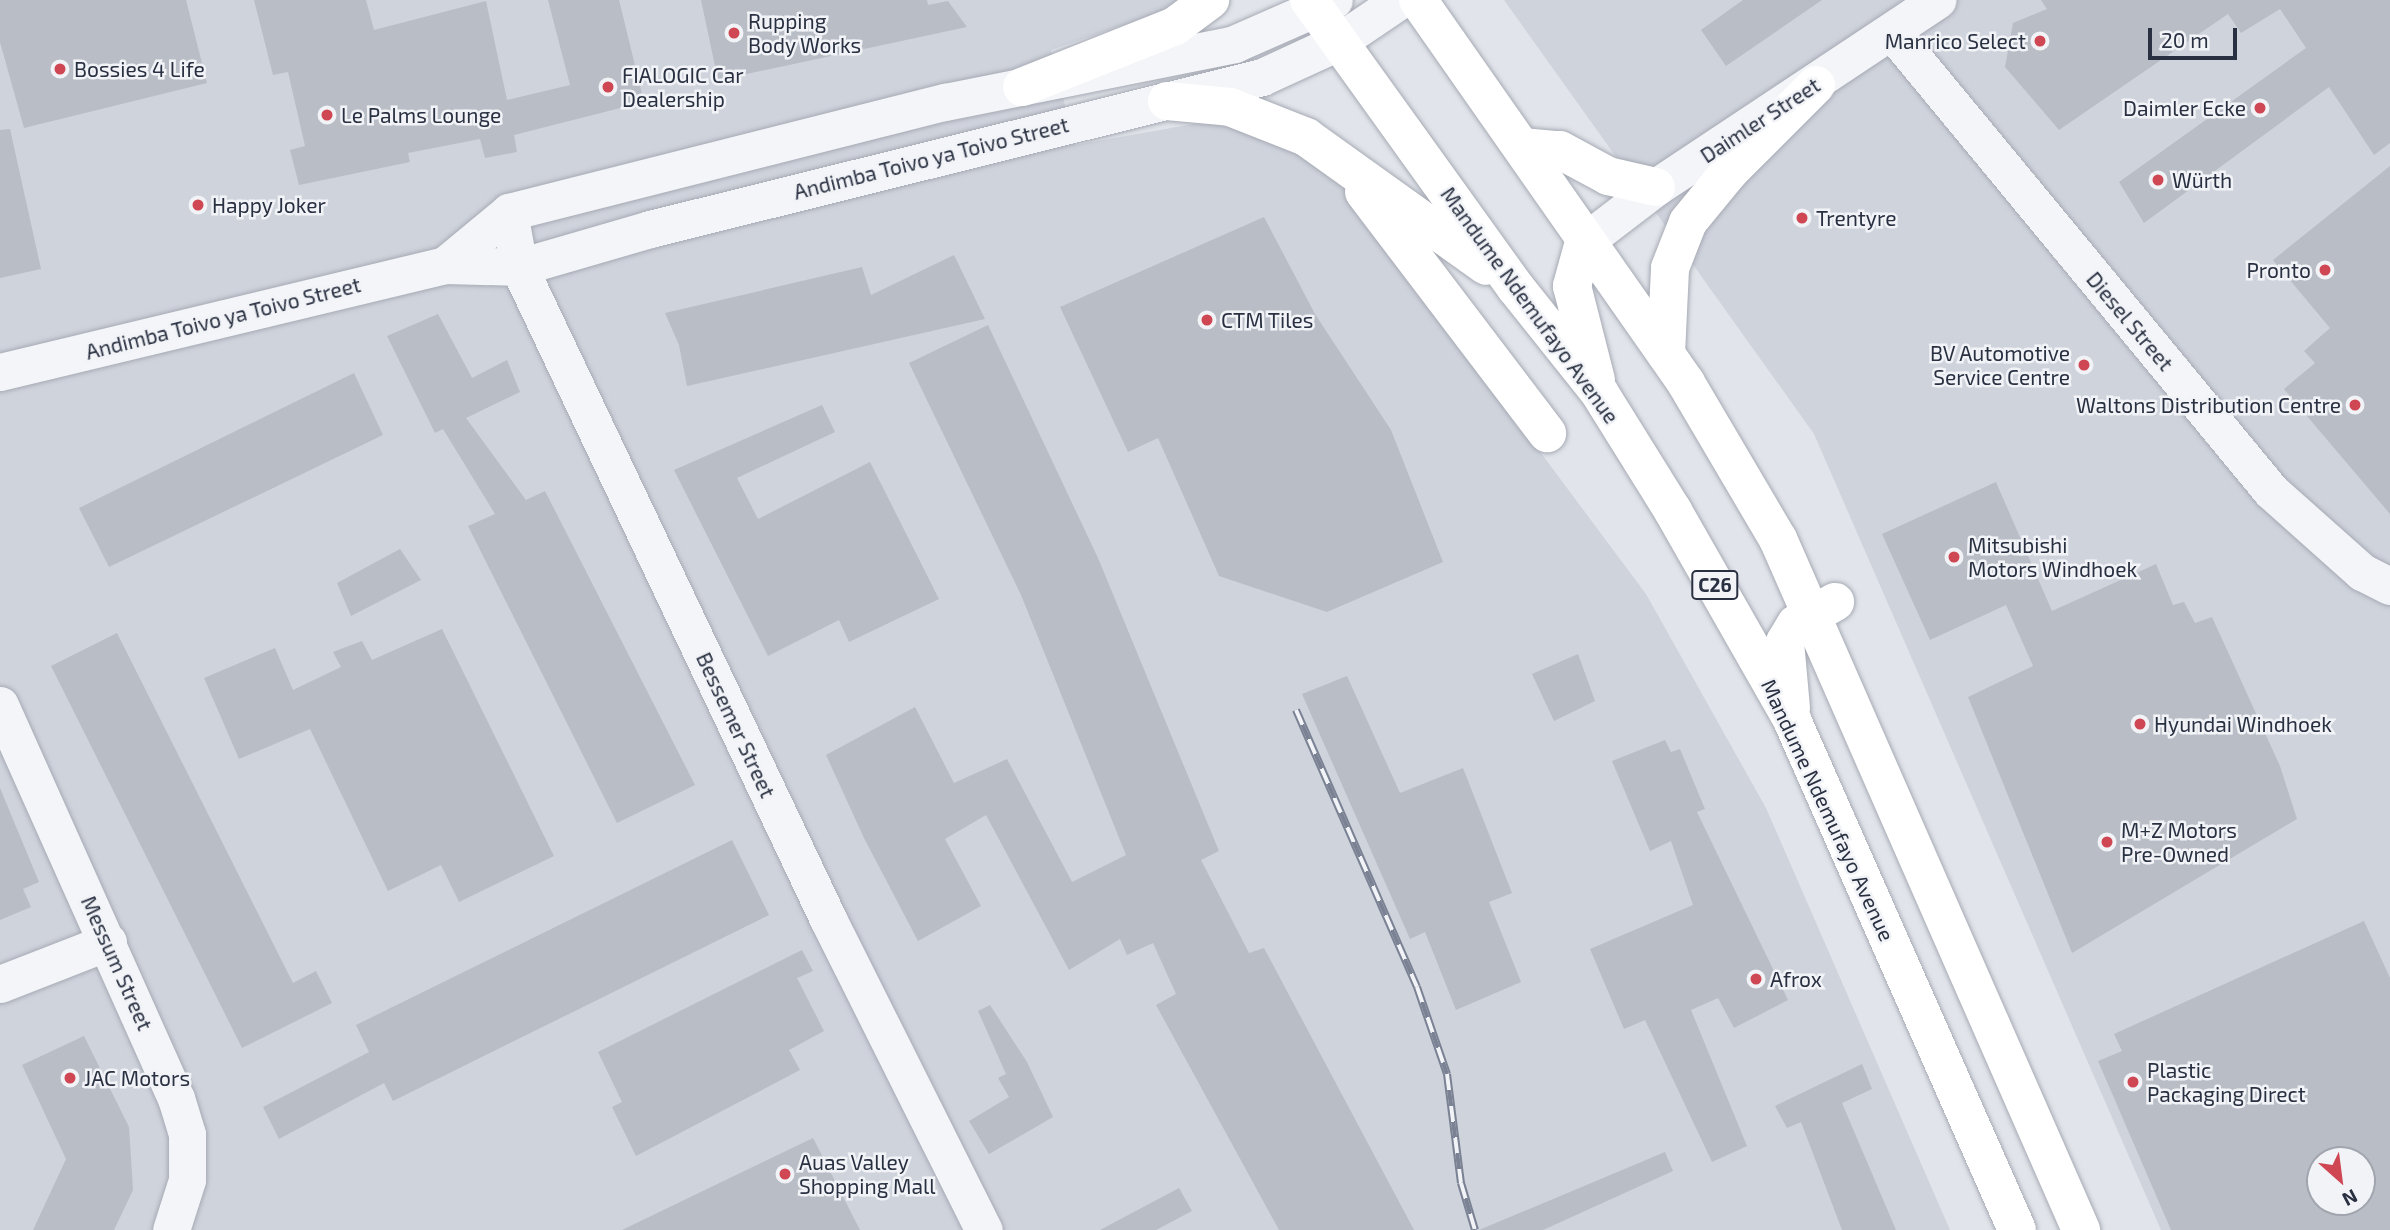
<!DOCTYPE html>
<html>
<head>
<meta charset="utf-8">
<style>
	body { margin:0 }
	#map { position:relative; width:2390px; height:1230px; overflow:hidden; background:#e1e4ea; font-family:"Exo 2",sans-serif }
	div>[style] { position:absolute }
	.built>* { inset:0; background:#cfd3dc }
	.building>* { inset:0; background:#b8bdc6 }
	.roads { filter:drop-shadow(0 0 2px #a6aab4) drop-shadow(0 0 2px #a6aab4) }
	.minor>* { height:37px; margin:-18.5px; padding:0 18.5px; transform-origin:18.5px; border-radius:18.5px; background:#f4f5f8 }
	.major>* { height:38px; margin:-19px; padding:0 19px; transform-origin:19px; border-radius:19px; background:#fff }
	.rail>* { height:8px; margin-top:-4px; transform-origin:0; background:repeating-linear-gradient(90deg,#f1f3f7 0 16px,#7a8293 0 32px); box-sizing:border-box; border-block:2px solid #7a8293 }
	.dots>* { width:19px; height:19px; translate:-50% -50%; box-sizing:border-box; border:4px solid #f1f3f7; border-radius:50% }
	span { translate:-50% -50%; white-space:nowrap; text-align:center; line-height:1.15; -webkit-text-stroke:5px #f1f3f7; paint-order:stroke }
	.shield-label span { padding:2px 5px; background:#f1f3f7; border:2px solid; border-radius:5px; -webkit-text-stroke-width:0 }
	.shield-label { font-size:19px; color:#293041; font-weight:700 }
	.poi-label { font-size:21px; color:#293041 }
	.left { translate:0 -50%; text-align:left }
	.right { translate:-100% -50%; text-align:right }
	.street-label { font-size:21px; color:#293041 }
	.north { position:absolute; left:2306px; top:1146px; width:70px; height:70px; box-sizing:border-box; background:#f1f3f7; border:2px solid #a1a5ae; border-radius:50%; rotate:152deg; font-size:19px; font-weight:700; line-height:28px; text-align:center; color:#293041 }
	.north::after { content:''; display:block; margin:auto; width:24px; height:32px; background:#ce4753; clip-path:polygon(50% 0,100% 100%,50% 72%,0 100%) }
	.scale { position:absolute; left:2148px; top:28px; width:89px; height:32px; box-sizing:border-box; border:4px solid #293041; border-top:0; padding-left:9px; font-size:21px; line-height:24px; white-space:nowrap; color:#293041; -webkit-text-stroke:5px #f1f3f7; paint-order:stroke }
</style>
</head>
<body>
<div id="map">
	<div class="built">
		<i style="clip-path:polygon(0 0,1178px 0,1158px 13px,1051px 50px,1075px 145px,1222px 119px,1324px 162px,1646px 594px,1766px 808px,1950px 1230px,0 1230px)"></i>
		<i style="clip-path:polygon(evenodd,1504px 0,2390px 0,2390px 1230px,2161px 1230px,1814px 434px,1504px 0,2320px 1160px,2362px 1160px,2362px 1202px,2320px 1202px,2320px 1160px)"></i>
	</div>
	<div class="building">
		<i style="clip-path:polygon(0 0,186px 0,207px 83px,24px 128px,0 42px)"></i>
		<i style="clip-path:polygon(254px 0,366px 0,374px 30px,486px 1px,507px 100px,570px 85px,548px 0,619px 0,644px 102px,514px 135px,517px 152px,485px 158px,480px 139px,408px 153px,410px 162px,299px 185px,290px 150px,305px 146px,288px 72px,273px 75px)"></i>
		<i style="clip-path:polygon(701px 0,927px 0,928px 5px,948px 1px,967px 27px,718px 80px)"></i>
		<i style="clip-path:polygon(1743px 0,1822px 0,1726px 66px,1701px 30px)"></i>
		<i style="clip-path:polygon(2041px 0,2390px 0,2390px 143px,2374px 155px,2329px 87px,2144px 223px,2119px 182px,2306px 48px,2280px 9px,2241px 33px,2228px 14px,2059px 130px,2005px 67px,2013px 23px,2047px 9px)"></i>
		<i style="clip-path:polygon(10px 129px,41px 269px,0 278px,0 130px)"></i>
		<i style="clip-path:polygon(2390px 166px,2390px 514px,2284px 389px,2315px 363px,2304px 351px,2330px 328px,2273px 260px)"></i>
		<i style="clip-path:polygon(1264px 217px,1315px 314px,1391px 430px,1443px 562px,1327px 612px,1219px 576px,1158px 438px,1128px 452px,1060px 307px)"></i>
		<i style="clip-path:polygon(954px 255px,985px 319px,687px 386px,679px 345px,665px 313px,862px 267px,871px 295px)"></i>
		<i style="clip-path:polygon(438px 314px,472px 378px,507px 360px,520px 392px,466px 418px,526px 500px,545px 491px,695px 785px,617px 823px,468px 526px,495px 514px,443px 429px,435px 433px,387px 336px)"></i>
		<i style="clip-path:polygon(988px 325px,1098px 558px,1219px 851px,1201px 860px,1249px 953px,1264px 948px,1414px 1230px,1279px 1230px,1156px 1005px,1176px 994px,1153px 943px,1127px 955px,1120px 939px,1069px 970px,986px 815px,945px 839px,981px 906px,918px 941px,864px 838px,826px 755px,915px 707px,954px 783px,1007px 759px,1072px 882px,1126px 855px,1021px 595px,909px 363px)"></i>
		<i style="clip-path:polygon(354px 373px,383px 435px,109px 567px,79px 508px)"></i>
		<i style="clip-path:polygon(822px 405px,835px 432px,737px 478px,758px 519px,870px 462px,939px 599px,849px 642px,839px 620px,768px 656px,674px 470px)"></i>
		<i style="clip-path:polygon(1996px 482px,2052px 611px,2156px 564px,2173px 605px,2184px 602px,2195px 623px,2212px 617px,2280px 766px,2297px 819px,2072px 953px,1968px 697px,2033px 666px,2006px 605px,1930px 640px,1882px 534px)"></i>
		<i style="clip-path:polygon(400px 549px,421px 580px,351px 616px,337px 583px)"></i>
		<i style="clip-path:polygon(442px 629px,554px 856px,459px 902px,441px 865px,388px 891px,310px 729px,239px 759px,204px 678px,275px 648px,293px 690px,341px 667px,333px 652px,362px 641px,372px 660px)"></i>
		<i style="clip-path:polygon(117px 633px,293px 983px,316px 971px,332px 1003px,242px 1048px,51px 666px)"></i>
		<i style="clip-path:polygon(1578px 654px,1595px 701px,1554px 721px,1532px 674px)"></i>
		<i style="clip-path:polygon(1347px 676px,1400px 793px,1463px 768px,1512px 893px,1489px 902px,1521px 982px,1456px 1010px,1425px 932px,1410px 939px,1302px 694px)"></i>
		<i style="clip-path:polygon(1665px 740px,1671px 752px,1680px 749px,1705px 809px,1697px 812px,1788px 1000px,1734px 1028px,1718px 998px,1691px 1010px,1747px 1146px,1712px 1162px,1645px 1020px,1624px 1029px,1590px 949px,1693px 905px,1671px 841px,1650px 851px,1612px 761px)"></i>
		<i style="clip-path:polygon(0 788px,39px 882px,23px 889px,31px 907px,0 920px)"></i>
		<i style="clip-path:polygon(732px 840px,769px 915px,393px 1101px,384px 1083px,279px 1139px,263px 1107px,369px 1052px,356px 1025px)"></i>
		<i style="clip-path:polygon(evenodd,2364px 921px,2390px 978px,2390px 1230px,2171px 1230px,2098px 1061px,2122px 1051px,2114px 1034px,2364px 921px,2320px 1160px,2362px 1160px,2362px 1202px,2320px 1202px,2320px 1160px)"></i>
		<i style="clip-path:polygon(802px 950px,813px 971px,797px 978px,824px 1031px,789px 1050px,800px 1070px,636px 1156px,612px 1107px,622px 1102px,598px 1052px)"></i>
		<i style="clip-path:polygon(990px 1005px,1027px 1062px,1053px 1117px,989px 1154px,969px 1121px,1009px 1097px,998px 1078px,1006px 1074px,978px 1011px)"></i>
		<i style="clip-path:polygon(84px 1036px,129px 1127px,133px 1190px,114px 1230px,33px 1230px,66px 1159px,22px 1065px)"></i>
		<i style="clip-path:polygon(1862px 1064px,1872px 1089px,1842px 1103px,1896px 1230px,1842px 1230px,1801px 1122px,1787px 1128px,1775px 1106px)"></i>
		<i style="clip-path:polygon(813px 1138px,860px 1230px,622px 1230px)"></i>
		<i style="clip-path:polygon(1665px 1152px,1673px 1171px,1543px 1230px,1479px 1230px)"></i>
		<i style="clip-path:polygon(1179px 1188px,1192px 1211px,1156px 1230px,1100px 1230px)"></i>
	</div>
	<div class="roads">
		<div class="minor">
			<i style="left:1892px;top:32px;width:595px;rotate:50.45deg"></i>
			<i style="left:2271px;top:491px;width:122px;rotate:41.7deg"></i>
			<i style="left:2362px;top:572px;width:31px;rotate:27deg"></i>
			<i style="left:509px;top:212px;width:56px;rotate:79.7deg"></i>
			<i style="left:519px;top:267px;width:722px;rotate:64.64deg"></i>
			<i style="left:828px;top:919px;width:348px;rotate:63.4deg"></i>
			<i style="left:1584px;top:242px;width:91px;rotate:-37.4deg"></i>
			<i style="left:1656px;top:187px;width:338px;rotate:-33.6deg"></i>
			<i style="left:445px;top:265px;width:83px;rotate:-39.6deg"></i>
			<i style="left:509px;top:212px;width:450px;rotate:-14.2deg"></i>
			<i style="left:945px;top:102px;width:295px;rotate:-11.3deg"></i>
			<i style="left:1234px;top:44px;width:109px;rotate:-23.7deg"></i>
			<i style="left:0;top:372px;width:458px;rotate:-13.5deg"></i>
			<i style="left:445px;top:265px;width:74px;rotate:1.5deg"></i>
			<i style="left:519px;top:267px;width:136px;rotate:-16.2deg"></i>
			<i style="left:650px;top:229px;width:631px;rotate:-13.95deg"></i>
			<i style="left:1262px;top:77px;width:84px;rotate:-24.7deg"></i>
			<i style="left:1338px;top:42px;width:75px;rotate:-34.1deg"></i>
			<i style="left:0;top:705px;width:431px;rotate:65.9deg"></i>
			<i style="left:176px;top:1098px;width:38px;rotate:73deg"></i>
			<i style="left:187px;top:1134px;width:46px;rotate:90deg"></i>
			<i style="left:187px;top:1180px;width:52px;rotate:107.7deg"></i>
			<i style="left:0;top:984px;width:116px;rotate:-21.3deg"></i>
		</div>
		<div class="major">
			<i style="left:1309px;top:0;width:355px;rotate:54.3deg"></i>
			<i style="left:1516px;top:288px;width:133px;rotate:51.4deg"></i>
			<i style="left:1599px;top:392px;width:140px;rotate:58.1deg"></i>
			<i style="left:1673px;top:511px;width:241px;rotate:60.3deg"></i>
			<i style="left:1792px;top:720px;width:557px;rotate:66.19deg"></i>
			<i style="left:1418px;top:0;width:467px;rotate:55deg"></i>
			<i style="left:1686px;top:383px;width:181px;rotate:59.5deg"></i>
			<i style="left:1778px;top:539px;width:755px;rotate:66.32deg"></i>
			<i style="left:1022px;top:87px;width:165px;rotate:-21.7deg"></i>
			<i style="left:1175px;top:26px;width:44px;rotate:-36.6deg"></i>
			<i style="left:1167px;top:101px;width:63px;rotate:5.4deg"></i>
			<i style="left:1230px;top:107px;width:82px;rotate:21.5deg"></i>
			<i style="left:1306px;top:137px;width:221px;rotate:35.6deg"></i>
			<i style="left:1522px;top:147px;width:38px;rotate:5deg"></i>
			<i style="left:1560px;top:150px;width:55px;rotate:28.4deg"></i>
			<i style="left:1608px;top:176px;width:49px;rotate:12.9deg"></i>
			<i style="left:1364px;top:192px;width:303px;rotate:52.8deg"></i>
			<i style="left:1584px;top:242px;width:46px;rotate:105.3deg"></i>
			<i style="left:1572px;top:286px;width:97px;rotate:75.7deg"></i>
			<i style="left:1666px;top:354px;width:86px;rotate:-87.3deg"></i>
			<i style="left:1670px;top:268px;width:49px;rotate:-68.6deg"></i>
			<i style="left:1688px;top:222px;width:65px;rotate:-50.6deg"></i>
			<i style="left:1729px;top:172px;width:123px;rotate:-45deg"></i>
			<i style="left:1791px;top:708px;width:66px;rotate:-95.2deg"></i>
			<i style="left:1785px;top:642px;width:21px;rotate:-59deg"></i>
			<i style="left:1796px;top:624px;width:45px;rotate:-29.4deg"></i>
		</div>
	</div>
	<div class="rail">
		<i style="left:1296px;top:710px;width:302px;rotate:66.4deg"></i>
		<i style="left:1417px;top:987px;width:92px;rotate:71deg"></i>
		<i style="left:1447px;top:1074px;width:110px;rotate:82.7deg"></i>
		<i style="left:1461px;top:1183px;width:49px;rotate:73.4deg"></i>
	</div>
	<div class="dots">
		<i style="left:734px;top:33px;background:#ce4753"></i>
		<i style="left:2040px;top:41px;background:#ce4753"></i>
		<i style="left:60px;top:69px;background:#ce4753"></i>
		<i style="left:608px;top:87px;background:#ce4753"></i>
		<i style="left:2260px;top:108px;background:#ce4753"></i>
		<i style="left:327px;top:115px;background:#ce4753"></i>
		<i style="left:2158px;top:180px;background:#ce4753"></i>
		<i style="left:198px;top:205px;background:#ce4753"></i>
		<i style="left:1802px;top:218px;background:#ce4753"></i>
		<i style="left:2325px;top:270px;background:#ce4753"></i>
		<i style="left:1207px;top:320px;background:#ce4753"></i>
		<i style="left:2084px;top:365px;background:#ce4753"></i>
		<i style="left:2355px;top:405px;background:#ce4753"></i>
		<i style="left:1954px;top:557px;background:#ce4753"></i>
		<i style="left:2140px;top:724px;background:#ce4753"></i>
		<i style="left:2107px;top:842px;background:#ce4753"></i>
		<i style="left:1756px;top:979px;background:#ce4753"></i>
		<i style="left:70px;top:1078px;background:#ce4753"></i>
		<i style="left:2133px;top:1082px;background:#ce4753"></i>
		<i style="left:785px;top:1174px;background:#ce4753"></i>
	</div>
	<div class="shield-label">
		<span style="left:1715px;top:585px">C26</span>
	</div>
	<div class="poi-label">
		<span class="left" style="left:748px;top:33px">Rupping<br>Body Works</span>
		<span class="right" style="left:2026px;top:41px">Manrico Select</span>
		<span class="left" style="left:74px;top:69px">Bossies 4 Life</span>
		<span class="left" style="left:622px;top:87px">FIALOGIC Car<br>Dealership</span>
		<span class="right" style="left:2246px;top:108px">Daimler Ecke</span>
		<span class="left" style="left:341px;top:115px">Le Palms Lounge</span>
		<span class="left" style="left:2172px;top:180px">Würth</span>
		<span class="left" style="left:212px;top:205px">Happy Joker</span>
		<span class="left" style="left:1816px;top:218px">Trentyre</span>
		<span class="right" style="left:2311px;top:270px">Pronto</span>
		<span class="left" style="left:1221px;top:320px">CTM Tiles</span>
		<span class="right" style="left:2070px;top:365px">BV Automotive<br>Service Centre</span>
		<span class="right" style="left:2341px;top:405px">Waltons Distribution Centre</span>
		<span class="left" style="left:1968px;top:557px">Mitsubishi<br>Motors Windhoek</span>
		<span class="left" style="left:2154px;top:724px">Hyundai Windhoek</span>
		<span class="left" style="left:2121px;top:842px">M+Z Motors<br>Pre-Owned</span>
		<span class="left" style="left:1770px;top:979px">Afrox</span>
		<span class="left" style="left:2147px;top:1082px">Plastic<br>Packaging Direct</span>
		<span class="left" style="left:84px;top:1078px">JAC Motors</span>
		<span class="left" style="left:799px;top:1174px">Auas Valley<br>Shopping Mall</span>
	</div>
	<div class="street-label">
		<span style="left:1760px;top:120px;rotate:-33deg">Daimler Street</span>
		<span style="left:931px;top:158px;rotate:-14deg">Andimba Toivo ya Toivo Street</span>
		<span style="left:1530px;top:305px;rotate:54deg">Mandume Ndemufayo Avenue</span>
		<span style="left:223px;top:318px;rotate:-14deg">Andimba Toivo ya Toivo Street</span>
		<span style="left:2130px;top:321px;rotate:50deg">Diesel Street</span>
		<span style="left:736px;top:725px;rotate:65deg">Bessemer Street</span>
		<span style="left:1828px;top:810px;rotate:65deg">Mandume Ndemufayo Avenue</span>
		<span style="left:117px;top:963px;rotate:66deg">Messum Street</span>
	</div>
	<div class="north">N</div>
	<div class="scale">20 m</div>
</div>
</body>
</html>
